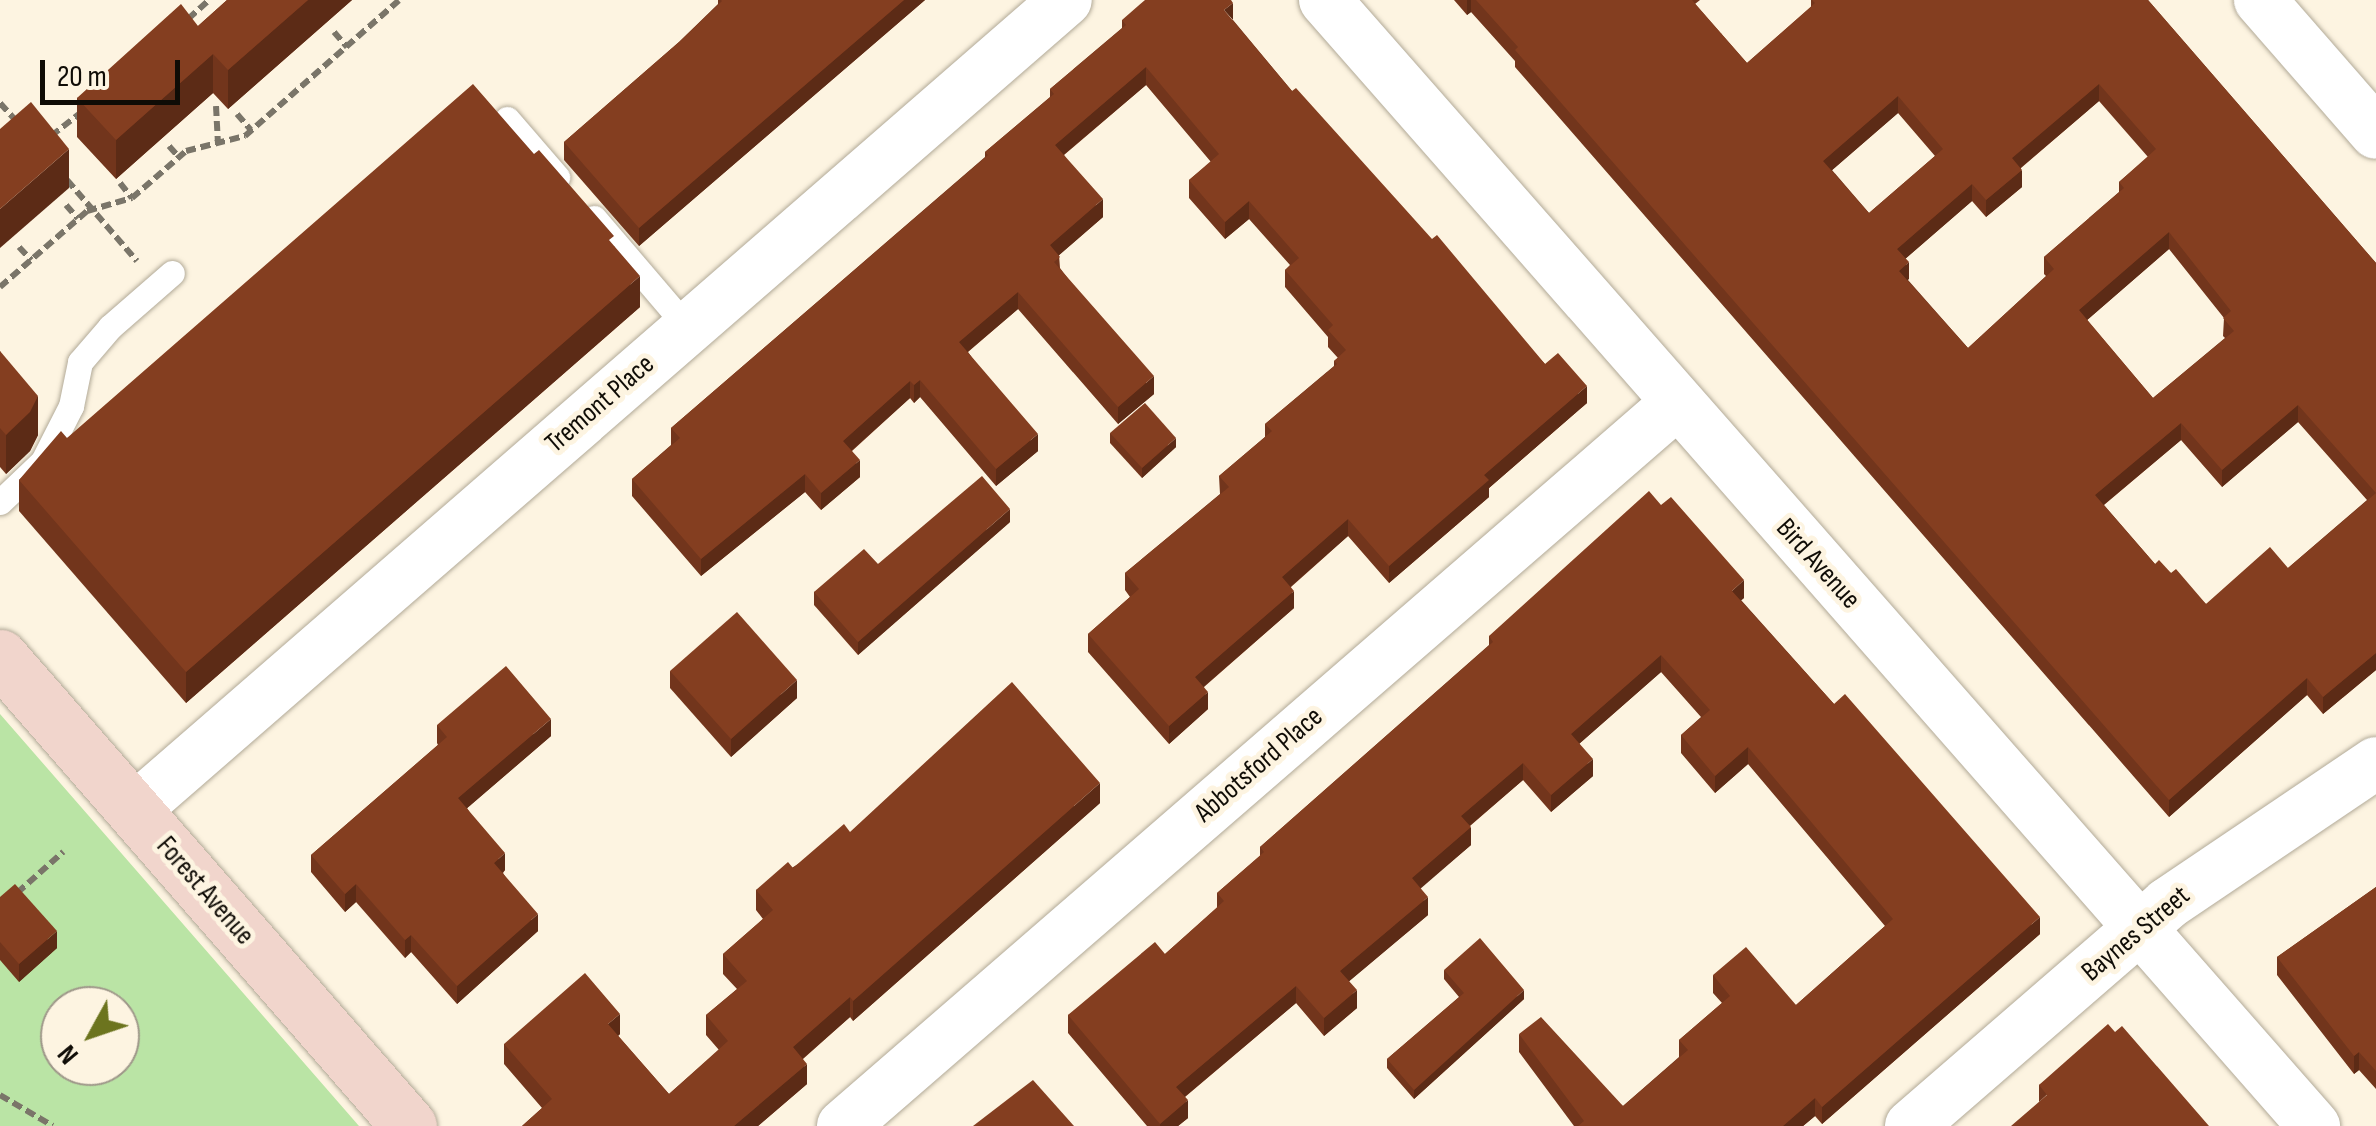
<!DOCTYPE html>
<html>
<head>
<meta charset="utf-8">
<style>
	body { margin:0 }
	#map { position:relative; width:2376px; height:1126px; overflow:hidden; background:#fdf4e1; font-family:"Sofia Sans Condensed",sans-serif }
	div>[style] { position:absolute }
	.green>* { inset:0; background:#bae4a5 }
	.path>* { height:6px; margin-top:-3px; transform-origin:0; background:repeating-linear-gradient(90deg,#7a7569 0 10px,transparent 0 15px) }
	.roads { filter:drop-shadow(0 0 2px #b2aa98) drop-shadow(0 0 2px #b2aa98) }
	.lane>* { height:25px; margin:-12.5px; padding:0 12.5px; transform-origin:12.5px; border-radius:12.5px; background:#fff }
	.street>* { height:52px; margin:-26px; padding:0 26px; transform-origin:26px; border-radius:26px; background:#fff }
	.secondary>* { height:55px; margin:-27.5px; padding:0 27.5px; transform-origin:27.5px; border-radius:27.5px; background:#f1d5cc }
	.wall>* { inset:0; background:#72351c }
	.shaded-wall>* { inset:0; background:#5c2b16 }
	.building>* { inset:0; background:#843e20 }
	span { translate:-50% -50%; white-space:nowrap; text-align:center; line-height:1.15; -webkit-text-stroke:10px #fdf4e1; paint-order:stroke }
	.street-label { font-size:28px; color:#0f0c06 }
	.north { position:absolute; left:40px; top:986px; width:100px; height:100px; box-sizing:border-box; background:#fdf4e1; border:2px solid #9e9789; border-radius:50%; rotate:230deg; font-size:28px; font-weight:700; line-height:40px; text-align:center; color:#0f0c06 }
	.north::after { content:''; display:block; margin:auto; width:35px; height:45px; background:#6c741e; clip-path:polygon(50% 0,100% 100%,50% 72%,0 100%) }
	.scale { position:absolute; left:40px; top:60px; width:140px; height:45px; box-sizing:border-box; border:5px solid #0f0c06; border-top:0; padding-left:12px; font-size:30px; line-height:35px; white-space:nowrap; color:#0f0c06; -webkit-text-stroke:8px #fdf4e1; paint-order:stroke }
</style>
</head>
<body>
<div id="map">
	<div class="green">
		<i style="clip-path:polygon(evenodd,0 714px,359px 1126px,0 1126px,0 714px,60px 1006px,120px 1006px,120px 1066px,60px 1066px,60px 1006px)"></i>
	</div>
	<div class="path">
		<i style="left:188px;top:19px;width:28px;rotate:-42deg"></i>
		<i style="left:334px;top:32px;width:20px;rotate:49deg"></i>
		<i style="left:0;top:103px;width:24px;rotate:48deg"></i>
		<i style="left:216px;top:106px;width:37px;rotate:87deg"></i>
		<i style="left:237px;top:114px;width:21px;rotate:49deg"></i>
		<i style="left:51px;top:136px;width:37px;rotate:-38deg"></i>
		<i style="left:169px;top:146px;width:15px;rotate:48deg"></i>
		<i style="left:67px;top:180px;width:107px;rotate:49.2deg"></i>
		<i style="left:120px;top:183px;width:19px;rotate:51deg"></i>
		<i style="left:66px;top:205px;width:18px;rotate:49deg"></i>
		<i style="left:19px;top:247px;width:18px;rotate:47deg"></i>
		<i style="left:0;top:287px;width:116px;rotate:-41.1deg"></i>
		<i style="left:87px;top:211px;width:47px;rotate:-16.1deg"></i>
		<i style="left:132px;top:198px;width:72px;rotate:-41deg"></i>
		<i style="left:186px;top:151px;width:61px;rotate:-14.3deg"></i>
		<i style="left:245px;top:136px;width:205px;rotate:-41.4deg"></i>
		<i style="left:17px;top:893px;width:62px;rotate:-41.7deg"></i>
		<i style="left:0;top:1095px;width:61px;rotate:30.3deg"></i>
	</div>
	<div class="roads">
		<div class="lane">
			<i style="left:507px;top:119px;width:77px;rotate:49.2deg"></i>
			<i style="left:594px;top:218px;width:145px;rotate:49.5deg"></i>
			<i style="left:0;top:502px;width:59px;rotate:-43.6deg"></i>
			<i style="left:43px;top:461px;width:62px;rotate:-63deg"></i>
			<i style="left:71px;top:406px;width:45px;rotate:-78.4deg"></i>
			<i style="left:80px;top:362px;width:46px;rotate:-49.4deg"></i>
			<i style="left:110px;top:327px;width:82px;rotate:-41.1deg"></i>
		</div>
		<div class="street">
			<i style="left:1325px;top:0;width:1499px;rotate:48.71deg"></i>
			<i style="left:2260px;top:0;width:176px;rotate:48.9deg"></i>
			<i style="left:135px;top:809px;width:1233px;rotate:-40.99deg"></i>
			<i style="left:843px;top:1126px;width:1102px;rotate:-40.92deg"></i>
			<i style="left:1911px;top:1126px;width:339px;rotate:-40.9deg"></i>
			<i style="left:2167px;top:904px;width:252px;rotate:-34deg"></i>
		</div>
		<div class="secondary">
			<i style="left:0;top:657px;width:622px;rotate:48.91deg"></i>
		</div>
	</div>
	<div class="wall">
		<i style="clip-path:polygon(227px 0,352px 0,228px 109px,213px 93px,116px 179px,77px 137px,77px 98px,198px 26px)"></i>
		<i style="clip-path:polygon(718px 0,925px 0,639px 246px,564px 160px,564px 142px,679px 42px,718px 4px)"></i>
		<i style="clip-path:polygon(evenodd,1454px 0,1700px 0,1695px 4px,1747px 63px,1811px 7px,1811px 0,2148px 0,2376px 263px,2376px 670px,2323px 714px,2307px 695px,2169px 817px,1515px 67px,1515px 61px,1471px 12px,1467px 15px,1454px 0,2099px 101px,2148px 157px,2119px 182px,2119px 192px,2044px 257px,2044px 274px,2046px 276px,1968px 348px,1908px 280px,1905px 259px,1972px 201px,1986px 217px,2022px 187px,2021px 168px,2099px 101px,1454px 0,1898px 113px,1935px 156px,1869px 213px,1832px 170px,1898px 113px,1454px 0,2169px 249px,2224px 318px,2223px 336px,2225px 338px,2153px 398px,2087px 320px,2169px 249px,1454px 0,2298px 422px,2367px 500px,2288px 568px,2206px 604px,2171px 573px,2155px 564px,2104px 505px,2181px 440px,2222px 487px,2298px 422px)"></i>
		<i style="clip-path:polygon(1122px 20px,1233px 20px,1292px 91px,1545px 364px,1587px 403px,1489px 488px,1489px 497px,1389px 583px,1348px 536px,1291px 587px,1294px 608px,1204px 687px,1208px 709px,1169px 744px,1088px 652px,1088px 634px,1130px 597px,1125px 590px,1125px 573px,1220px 494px,1219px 476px,1265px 437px,1265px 424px,1334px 366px,1334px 361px,1338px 358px,1328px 347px,1328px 337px,1285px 287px,1285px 270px,1290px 265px,1249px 219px,1225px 239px,1189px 198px,1189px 180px,1211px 162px,1146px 85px,1064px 155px,1103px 217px,1059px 255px,1060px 268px,1154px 394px,1118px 424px,1018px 309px,968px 352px,1038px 451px,996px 486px,920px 397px,914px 403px,910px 398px,852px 451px,860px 477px,821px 510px,805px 492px,701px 576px,632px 496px,632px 479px,671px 445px,671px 428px,985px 157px,985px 152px,1050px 97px,1050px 89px,1122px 28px)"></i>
		<i style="clip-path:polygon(614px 246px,640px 307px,186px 703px,19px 511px,19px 480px,67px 438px)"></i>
		<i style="clip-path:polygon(0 351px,38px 435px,30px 451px,6px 474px,0 467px)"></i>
		<i style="clip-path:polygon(1110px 433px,1176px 447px,1142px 478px,1110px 443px)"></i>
		<i style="clip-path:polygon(1010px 522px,858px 655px,814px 605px,814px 592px,878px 564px)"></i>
		<i style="clip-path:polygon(1744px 598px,1741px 600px,2040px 934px,1822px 1124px,1815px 1116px,1803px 1126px,1574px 1126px,1519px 1052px,1519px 1034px,1623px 1106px,1679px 1057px,1679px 1040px,1722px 1003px,1713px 993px,1713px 975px,1796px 1005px,1885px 926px,1748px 764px,1715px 793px,1681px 753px,1681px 735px,1701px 717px,1661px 672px,1579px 744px,1593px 776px,1551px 812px,1523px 780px,1470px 826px,1471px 845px,1420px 888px,1428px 915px,1349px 981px,1357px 1008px,1324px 1036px,1296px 1003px,1185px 1097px,1188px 1118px,1178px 1126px,1147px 1126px,1068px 1033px,1068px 1015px,1165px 954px,1217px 908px,1217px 893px,1260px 856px,1260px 847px,1489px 645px,1489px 636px)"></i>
		<i style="clip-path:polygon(670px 671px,797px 698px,731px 757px,670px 688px)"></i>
		<i style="clip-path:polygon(437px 725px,551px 736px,467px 808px,505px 870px,503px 873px,538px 931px,457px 1004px,411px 952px,405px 958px,356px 902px,345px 912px,311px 872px,311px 855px,438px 745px,437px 743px)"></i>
		<i style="clip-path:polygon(1100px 803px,853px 1021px,850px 1017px,803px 1059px,807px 1084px,758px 1126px,522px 1126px,542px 1108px,504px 1064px,504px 1044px,620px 1034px,618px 1036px,669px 1094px,719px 1050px,706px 1035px,706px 1015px,737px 989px,723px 974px,723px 954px,763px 919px,756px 910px,756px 890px,850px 832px)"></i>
		<i style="clip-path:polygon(2376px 887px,2376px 1089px,2359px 1070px,2354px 1074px,2277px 975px,2277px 957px)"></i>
		<i style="clip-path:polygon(0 897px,57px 948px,19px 982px,0 960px)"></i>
		<i style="clip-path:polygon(1444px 970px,1524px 999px,1414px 1099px,1387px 1068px,1387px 1059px,1459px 997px,1444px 979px)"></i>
		<i style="clip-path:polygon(2115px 1032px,2039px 1102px,2039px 1085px)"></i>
	</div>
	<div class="shaded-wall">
		<i style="clip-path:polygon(308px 0,352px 0,228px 109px,228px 70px)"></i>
		<i style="clip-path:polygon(904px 0,925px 0,639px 246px,639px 228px)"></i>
		<i style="clip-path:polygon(1467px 0,1471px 0,1471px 12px,1467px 15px)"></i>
		<i style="clip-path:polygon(1233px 3px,1233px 20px,1224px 10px)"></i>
		<i style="clip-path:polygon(213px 54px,213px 93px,116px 179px,116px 140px)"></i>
		<i style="clip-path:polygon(1146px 67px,1146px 85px,1055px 162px,1055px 145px)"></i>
		<i style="clip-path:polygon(2099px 84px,2099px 101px,2012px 175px,2012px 158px)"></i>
		<i style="clip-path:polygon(1898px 96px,1898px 113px,1823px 178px,1823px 161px)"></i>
		<i style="clip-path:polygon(69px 149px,69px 188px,0 248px,0 209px)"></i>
		<i style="clip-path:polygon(2022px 170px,2022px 187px,1986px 217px,1986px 200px)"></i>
		<i style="clip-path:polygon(1972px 184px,1972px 201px,1897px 266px,1897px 249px)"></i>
		<i style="clip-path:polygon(1103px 199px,1103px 217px,1050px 263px,1050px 245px)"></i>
		<i style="clip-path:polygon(1249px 201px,1249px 219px,1225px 239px,1225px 222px)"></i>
		<i style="clip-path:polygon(2169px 232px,2169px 249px,2079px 327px,2079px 310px)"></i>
		<i style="clip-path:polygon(1909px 262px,1909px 279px,1899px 288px,1899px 271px)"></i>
		<i style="clip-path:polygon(640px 276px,640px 307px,186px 703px,186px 672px)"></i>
		<i style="clip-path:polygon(1018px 292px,1018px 309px,959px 359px,959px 342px)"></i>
		<i style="clip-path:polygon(1154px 376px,1154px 394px,1118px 424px,1118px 407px)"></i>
		<i style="clip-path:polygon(920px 380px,920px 397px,914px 403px,914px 385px)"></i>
		<i style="clip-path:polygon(910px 381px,910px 398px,843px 458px,843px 441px)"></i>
		<i style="clip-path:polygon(1587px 386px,1587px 403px,1489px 488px,1489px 497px,1389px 583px,1389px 566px,1484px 475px)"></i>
		<i style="clip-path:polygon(38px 396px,38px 435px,30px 451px,6px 474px,6px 435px)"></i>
		<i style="clip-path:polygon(2298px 405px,2298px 422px,2222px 487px,2222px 470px)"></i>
		<i style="clip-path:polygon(2181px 423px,2181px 440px,2095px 512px,2095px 495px)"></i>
		<i style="clip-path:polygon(1038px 434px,1038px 451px,996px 486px,996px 469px)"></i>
		<i style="clip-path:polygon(1176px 438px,1176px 447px,1142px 478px,1142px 468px)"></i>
		<i style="clip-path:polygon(860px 460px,860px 477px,821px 510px,821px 493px)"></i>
		<i style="clip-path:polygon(805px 474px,805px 492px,701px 576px,701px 559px)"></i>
		<i style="clip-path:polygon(1010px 509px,1010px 522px,858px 655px,858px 642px)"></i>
		<i style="clip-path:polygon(1348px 519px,1348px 536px,1282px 594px,1282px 577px)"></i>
		<i style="clip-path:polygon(1744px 580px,1744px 598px,1732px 608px,1732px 591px)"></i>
		<i style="clip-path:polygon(1294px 591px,1294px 608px,1195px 694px,1195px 677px)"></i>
		<i style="clip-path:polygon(2376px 653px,2376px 670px,2323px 714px,2323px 697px)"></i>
		<i style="clip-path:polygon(1661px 655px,1661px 672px,1571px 751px,1571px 734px)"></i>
		<i style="clip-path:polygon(2307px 678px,2307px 695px,2169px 817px,2169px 800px)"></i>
		<i style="clip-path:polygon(797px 680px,797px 698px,731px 757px,731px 739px)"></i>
		<i style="clip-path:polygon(1208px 692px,1208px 709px,1169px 744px,1169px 726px)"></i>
		<i style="clip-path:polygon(551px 719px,551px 736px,458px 816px,458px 798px)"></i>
		<i style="clip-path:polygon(1748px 747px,1748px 764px,1715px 793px,1715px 776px)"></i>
		<i style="clip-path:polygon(1593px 759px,1593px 776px,1551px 812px,1551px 795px)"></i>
		<i style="clip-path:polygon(1523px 763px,1523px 780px,1461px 833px,1461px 816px)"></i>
		<i style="clip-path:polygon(1100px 783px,1100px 803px,853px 1021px,853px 1001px)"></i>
		<i style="clip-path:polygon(1471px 827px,1471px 845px,1412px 896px,1412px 878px)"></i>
		<i style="clip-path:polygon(505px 853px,505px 870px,494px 880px,494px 863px)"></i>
		<i style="clip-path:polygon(356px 884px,356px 902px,345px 912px,345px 894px)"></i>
		<i style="clip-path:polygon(1428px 897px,1428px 915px,1340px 989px,1340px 971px)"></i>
		<i style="clip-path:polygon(538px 914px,538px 931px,457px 1004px,457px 986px)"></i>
		<i style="clip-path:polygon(2040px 917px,2040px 934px,1822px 1124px,1822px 1107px)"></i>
		<i style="clip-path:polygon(57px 931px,57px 948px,19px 982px,19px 964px)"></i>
		<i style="clip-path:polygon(411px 935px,411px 952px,405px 958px,405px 940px)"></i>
		<i style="clip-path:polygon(1296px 986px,1296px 1003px,1176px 1104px,1176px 1087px)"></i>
		<i style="clip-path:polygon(1357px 990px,1357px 1008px,1324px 1036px,1324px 1018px)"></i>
		<i style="clip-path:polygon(1524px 990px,1524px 999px,1414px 1099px,1414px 1090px)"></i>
		<i style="clip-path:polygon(850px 997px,850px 1017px,793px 1067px,793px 1047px)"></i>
		<i style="clip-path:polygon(620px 1014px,620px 1034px,608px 1044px,608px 1024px)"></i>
		<i style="clip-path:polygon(2359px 1052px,2359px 1070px,2354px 1074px,2354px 1056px)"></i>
		<i style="clip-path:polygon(807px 1064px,807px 1084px,758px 1126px,734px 1126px)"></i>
		<i style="clip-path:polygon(1815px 1098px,1815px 1116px,1803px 1126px,1783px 1126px)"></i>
		<i style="clip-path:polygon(1188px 1100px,1188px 1118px,1178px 1126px,1160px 1126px,1160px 1124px)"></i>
	</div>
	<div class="building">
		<i style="clip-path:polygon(227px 0,308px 0,228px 70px,213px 54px,116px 140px,77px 98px,181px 4px,198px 26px)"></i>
		<i style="clip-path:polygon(721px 0,904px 0,639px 228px,564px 142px,679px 42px,722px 1px)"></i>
		<i style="clip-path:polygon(1145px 0,1231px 0,1233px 3px,1224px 10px,1292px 91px,1296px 88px,1432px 239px,1437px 235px,1545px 364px,1558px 353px,1587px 386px,1484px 475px,1489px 480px,1389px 566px,1348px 519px,1282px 577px,1294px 591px,1195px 677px,1208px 692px,1169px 726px,1088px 634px,1139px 589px,1125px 573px,1229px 487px,1219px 476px,1272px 431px,1265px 424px,1337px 364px,1334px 361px,1346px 350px,1328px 330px,1333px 325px,1285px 270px,1299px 258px,1249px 201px,1225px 222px,1189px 180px,1219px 154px,1146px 67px,1055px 145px,1103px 199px,1050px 245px,1060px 257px,1054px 262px,1154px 376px,1118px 407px,1018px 292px,959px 342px,1038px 434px,996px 469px,920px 380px,914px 385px,910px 381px,843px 441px,860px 460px,821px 493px,805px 474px,701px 559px,632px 479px,680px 438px,671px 428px,988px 155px,985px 152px,1054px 94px,1050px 89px,1126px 25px,1122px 20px)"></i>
		<i style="clip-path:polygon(evenodd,1476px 0,1692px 0,1747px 63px,1815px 3px,1812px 0,2148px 0,2376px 263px,2376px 653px,2323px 697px,2307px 678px,2169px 800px,1515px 50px,1518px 47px,1476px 0,2099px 84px,2156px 149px,2119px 182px,2124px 188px,2044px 257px,2054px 269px,1968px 348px,1899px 271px,1909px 262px,1897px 249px,1972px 184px,1986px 200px,2022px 170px,2012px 158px,2099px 84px,1476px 0,1898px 96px,1943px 149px,1869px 213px,1823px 161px,1898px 96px,1476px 0,2169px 232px,2231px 311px,2223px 318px,2234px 331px,2153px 398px,2079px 310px,2169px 232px,1476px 0,2298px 405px,2376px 493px,2288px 568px,2270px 547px,2206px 604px,2176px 569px,2171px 573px,2159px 560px,2155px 564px,2095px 495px,2181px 423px,2222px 470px,2298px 405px)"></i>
		<i style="clip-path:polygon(473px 84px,534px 154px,539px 150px,614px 236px,609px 240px,640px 276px,186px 672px,19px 480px,61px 431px,67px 438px)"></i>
		<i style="clip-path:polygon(31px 102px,69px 149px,0 209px,0 129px)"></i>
		<i style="clip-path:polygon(0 351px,38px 396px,30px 412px,6px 435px,0 428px)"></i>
		<i style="clip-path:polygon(1145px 403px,1176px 438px,1142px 468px,1110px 433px)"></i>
		<i style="clip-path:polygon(982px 476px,1010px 509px,858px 642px,814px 592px,864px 549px,878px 564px)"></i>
		<i style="clip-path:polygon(1649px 491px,1661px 505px,1671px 497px,1744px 580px,1732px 591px,1834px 704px,1845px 694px,2040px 917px,1822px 1107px,1815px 1098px,1783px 1126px,1578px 1126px,1584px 1121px,1519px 1034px,1541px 1017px,1623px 1106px,1688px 1050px,1679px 1040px,1730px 996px,1713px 975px,1746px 947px,1796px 1005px,1893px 919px,1748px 747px,1715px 776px,1681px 735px,1710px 710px,1661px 655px,1571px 734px,1593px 759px,1551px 795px,1523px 763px,1461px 816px,1471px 827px,1412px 878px,1428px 897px,1340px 971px,1357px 990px,1324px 1018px,1296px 986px,1176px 1087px,1188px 1100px,1160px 1124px,1068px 1015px,1155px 942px,1165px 954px,1224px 901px,1217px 893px,1264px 852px,1260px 847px,1493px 642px,1489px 636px)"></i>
		<i style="clip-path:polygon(737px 612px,797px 680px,731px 739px,670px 671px)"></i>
		<i style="clip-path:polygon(506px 666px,551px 719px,458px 798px,505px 853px,494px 863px,538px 914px,457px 986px,411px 935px,405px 940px,356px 884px,345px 894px,311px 855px,447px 737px,437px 725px)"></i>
		<i style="clip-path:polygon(1012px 682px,1100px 783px,853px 1001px,850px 997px,793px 1047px,807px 1064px,734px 1126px,522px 1126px,552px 1099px,504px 1044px,585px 973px,620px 1014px,608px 1024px,669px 1094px,728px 1041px,706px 1015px,747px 981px,723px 954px,773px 910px,756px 890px,788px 862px,793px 868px,844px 824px,850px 832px)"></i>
		<i style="clip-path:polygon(15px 884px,57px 931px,19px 964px,0 942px,0 897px)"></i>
		<i style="clip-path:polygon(2376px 887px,2376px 1071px,2359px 1052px,2354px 1056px,2277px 957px)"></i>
		<i style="clip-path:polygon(1480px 938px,1524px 990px,1414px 1090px,1387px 1059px,1464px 993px,1444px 970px)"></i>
		<i style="clip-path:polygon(2108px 1024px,2115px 1032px,2122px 1026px,2209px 1126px,2011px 1126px,2047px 1095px,2039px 1085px)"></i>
		<i style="clip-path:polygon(1033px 1080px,1074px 1126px,973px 1126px)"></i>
	</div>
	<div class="street-label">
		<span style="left:600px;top:404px;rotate:-41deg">Tremont Place</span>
		<span style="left:1818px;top:564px;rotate:48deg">Bird Avenue</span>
		<span style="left:1259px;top:765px;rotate:-41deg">Abbotsford Place</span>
		<span style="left:205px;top:891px;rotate:49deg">Forest Avenue</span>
		<span style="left:2136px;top:934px;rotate:-40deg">Baynes Street</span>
	</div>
	<div class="north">N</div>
	<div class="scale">20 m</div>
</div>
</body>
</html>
